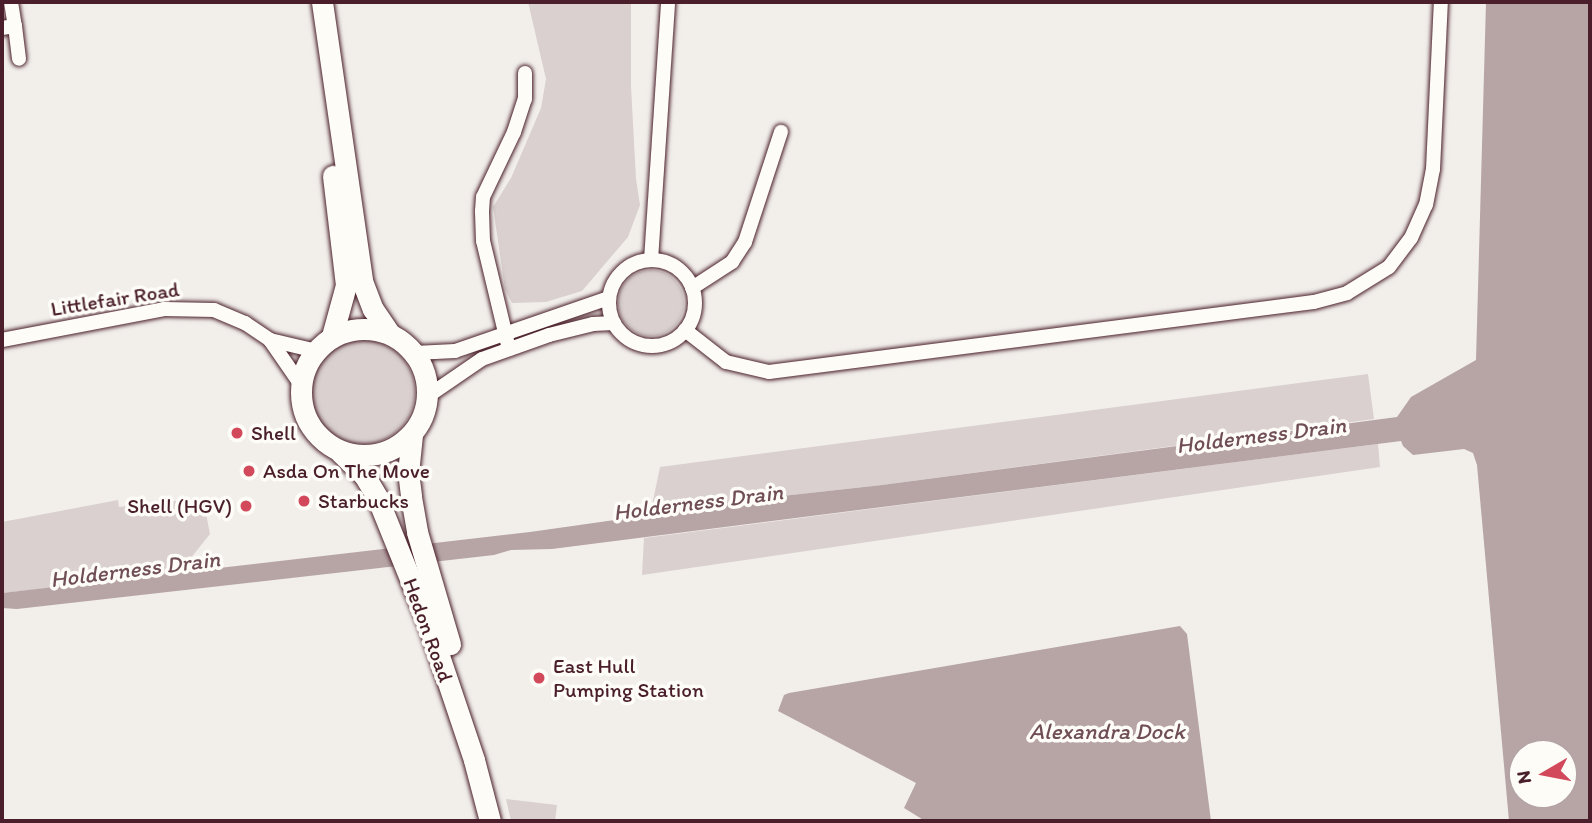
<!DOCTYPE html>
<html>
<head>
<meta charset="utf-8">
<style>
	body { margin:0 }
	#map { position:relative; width:1592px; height:823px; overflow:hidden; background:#f2efeb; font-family:Itim,sans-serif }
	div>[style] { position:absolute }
	.green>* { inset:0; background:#d9d0cf }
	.round { border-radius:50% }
	.water>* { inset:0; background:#b7a5a6 }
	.roads { filter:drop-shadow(0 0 2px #4a1f2b) drop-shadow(0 0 2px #4a1f2b) }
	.minor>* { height:14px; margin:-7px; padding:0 7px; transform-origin:7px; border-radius:7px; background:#fdfcf7 }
	.minor>.ring { margin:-7px; padding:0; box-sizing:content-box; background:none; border:14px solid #fdfcf7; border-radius:50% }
	.highway>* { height:21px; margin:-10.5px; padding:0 10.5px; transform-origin:10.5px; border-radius:10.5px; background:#fdfcf7 }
	.highway>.ring { margin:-10.5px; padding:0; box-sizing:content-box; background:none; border:21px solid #fdfcf7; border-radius:50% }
	.dots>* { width:19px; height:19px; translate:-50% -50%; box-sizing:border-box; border:4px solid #fdfcf7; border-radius:50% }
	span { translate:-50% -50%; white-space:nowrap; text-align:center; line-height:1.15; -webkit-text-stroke:7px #fdfcf7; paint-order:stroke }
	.street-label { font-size:21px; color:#4a1f2b }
	.poi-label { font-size:21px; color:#4a1f2b }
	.left { translate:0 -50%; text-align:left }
	.right { translate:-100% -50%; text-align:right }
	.water-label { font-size:23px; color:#704e56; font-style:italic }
	.frame { position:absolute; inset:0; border:4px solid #4a1f2b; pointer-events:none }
	.north { position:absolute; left:1508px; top:739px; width:70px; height:70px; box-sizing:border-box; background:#fdfcf7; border:2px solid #b5a4a5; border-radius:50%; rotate:260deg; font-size:19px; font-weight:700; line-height:28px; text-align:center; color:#4a1f2b }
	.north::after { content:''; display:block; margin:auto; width:24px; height:32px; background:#d1495b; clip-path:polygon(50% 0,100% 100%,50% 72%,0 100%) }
</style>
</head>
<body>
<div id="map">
	<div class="green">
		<i style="clip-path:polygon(528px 2px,631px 2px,631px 86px,636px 179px,640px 205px,628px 237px,582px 291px,546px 302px,512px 303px,505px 289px,493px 207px,511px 178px,541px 108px,546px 79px)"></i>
		<i class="round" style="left:618px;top:270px;width:66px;height:66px"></i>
		<i class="round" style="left:311px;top:340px;width:104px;height:104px"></i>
		<i style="clip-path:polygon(1368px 374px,1374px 419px,882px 485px,673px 508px,650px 515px,660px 467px)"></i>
		<i style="clip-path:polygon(1378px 444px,1380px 467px,642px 575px,644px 538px)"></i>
		<i style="clip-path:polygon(203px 498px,210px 534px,178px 574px,2px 593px,2px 522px,118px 500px,119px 507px)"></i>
		<i style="clip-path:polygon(506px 799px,557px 805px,555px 821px,511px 821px)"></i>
	</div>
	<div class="water">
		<i style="clip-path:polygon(evenodd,1486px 2px,1590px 2px,1590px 821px,1509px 821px,1477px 465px,1473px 453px,1464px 449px,1413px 455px,1403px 446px,1401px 441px,552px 549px,511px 550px,494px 555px,17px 609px,2px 608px,2px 593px,530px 532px,650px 515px,673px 508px,882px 485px,1397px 417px,1411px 397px,1476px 360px,1486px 2px,1522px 753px,1564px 753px,1564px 795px,1522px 795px,1522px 753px)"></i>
		<i style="clip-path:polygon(1180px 626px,1187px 634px,1211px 821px,925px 821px,904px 808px,916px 783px,778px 711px,784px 695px,789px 693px)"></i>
	</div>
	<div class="roads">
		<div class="minor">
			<i style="left:11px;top:2px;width:24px;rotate:81deg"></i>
			<i style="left:2px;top:28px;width:13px;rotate:-9deg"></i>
			<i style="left:15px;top:26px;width:33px;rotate:83deg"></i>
			<i style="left:651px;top:260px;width:259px;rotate:-86.2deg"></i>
			<i class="ring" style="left:609px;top:260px;width:72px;height:72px"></i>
			<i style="left:692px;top:288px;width:48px;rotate:-33deg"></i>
			<i style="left:732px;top:262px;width:24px;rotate:-57deg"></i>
			<i style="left:745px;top:242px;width:116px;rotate:-71.9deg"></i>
			<i style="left:685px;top:330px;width:52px;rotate:38deg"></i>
			<i style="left:726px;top:362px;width:44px;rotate:13.1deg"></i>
			<i style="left:769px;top:372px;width:549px;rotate:-7.32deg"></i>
			<i style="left:1314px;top:302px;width:34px;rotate:-15deg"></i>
			<i style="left:1347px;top:293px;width:49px;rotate:-31.8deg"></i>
			<i style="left:1389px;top:267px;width:36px;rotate:-53deg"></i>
			<i style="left:1411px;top:238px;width:36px;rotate:-66deg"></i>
			<i style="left:1426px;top:205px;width:37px;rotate:-79deg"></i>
			<i style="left:1433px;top:169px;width:167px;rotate:-87.3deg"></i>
			<i style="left:2px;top:340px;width:165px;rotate:-10.8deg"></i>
			<i style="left:164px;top:309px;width:50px;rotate:1.1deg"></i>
			<i style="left:214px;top:310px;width:34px;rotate:23deg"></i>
			<i style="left:245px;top:323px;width:30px;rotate:34deg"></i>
			<i style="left:270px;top:340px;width:55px;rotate:55.4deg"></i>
			<i style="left:270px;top:340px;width:47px;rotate:13.4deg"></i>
			<i style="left:509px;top:349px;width:111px;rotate:-103.5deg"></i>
			<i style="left:483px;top:241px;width:30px;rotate:-92deg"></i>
			<i style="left:482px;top:211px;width:14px;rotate:-86deg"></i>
			<i style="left:483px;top:197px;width:72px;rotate:-64.5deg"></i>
			<i style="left:514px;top:132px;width:35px;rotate:-72deg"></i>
			<i style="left:525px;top:99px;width:26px;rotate:-90deg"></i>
			<i style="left:415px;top:353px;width:40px;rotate:-2.9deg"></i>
			<i style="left:455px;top:351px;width:163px;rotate:-19deg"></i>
			<i style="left:428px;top:396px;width:65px;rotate:-34.4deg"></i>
			<i style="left:482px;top:359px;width:71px;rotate:-19.7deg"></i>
			<i style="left:549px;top:335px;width:45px;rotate:-14deg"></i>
			<i style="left:593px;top:324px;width:21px;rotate:-3deg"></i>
		</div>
		<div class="highway">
			<i style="left:322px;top:2px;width:282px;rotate:81.8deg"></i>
			<i style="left:362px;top:281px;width:30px;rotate:69deg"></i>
			<i style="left:373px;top:309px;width:30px;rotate:56deg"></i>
			<i class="ring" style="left:301px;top:329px;width:105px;height:105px"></i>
			<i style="left:332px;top:336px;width:53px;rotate:-74.6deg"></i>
			<i style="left:346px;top:285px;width:110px;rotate:-96.8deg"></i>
			<i style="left:412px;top:435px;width:36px;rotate:96deg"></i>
			<i style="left:408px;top:471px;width:26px;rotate:83deg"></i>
			<i style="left:411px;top:497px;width:36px;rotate:80deg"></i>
			<i style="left:417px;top:532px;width:117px;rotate:73.6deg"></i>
			<i style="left:340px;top:452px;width:33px;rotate:44deg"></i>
			<i style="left:364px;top:475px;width:26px;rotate:59deg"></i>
			<i style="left:377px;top:497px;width:139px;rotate:68deg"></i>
			<i style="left:429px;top:626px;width:141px;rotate:71.4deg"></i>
			<i style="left:474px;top:760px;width:63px;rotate:75.3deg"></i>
		</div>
	</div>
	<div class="dots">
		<i style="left:237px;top:433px;background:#d1495b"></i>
		<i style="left:249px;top:471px;background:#d1495b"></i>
		<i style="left:304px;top:501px;background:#d1495b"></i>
		<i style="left:246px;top:506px;background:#d1495b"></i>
		<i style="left:539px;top:678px;background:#d1495b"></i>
	</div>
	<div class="street-label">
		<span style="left:115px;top:299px;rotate:-9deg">Littlefair Road</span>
		<span style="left:428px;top:630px;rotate:70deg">Hedon Road</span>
	</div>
	<div class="poi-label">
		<span class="left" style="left:251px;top:433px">Shell</span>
		<span class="left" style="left:263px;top:471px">Asda On The Move</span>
		<span class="left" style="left:318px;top:501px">Starbucks</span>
		<span class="right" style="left:232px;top:506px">Shell (HGV)</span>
		<span class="left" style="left:553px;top:678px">East Hull<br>Pumping Station</span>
	</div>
	<div class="water-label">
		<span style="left:1261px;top:435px;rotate:-7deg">Holderness Drain</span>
		<span style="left:698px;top:502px;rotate:-7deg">Holderness Drain</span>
		<span style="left:135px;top:569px;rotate:-7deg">Holderness Drain</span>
		<span style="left:1107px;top:731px">Alexandra Dock</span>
	</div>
	<div class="frame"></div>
	<div class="north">N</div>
</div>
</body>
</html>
